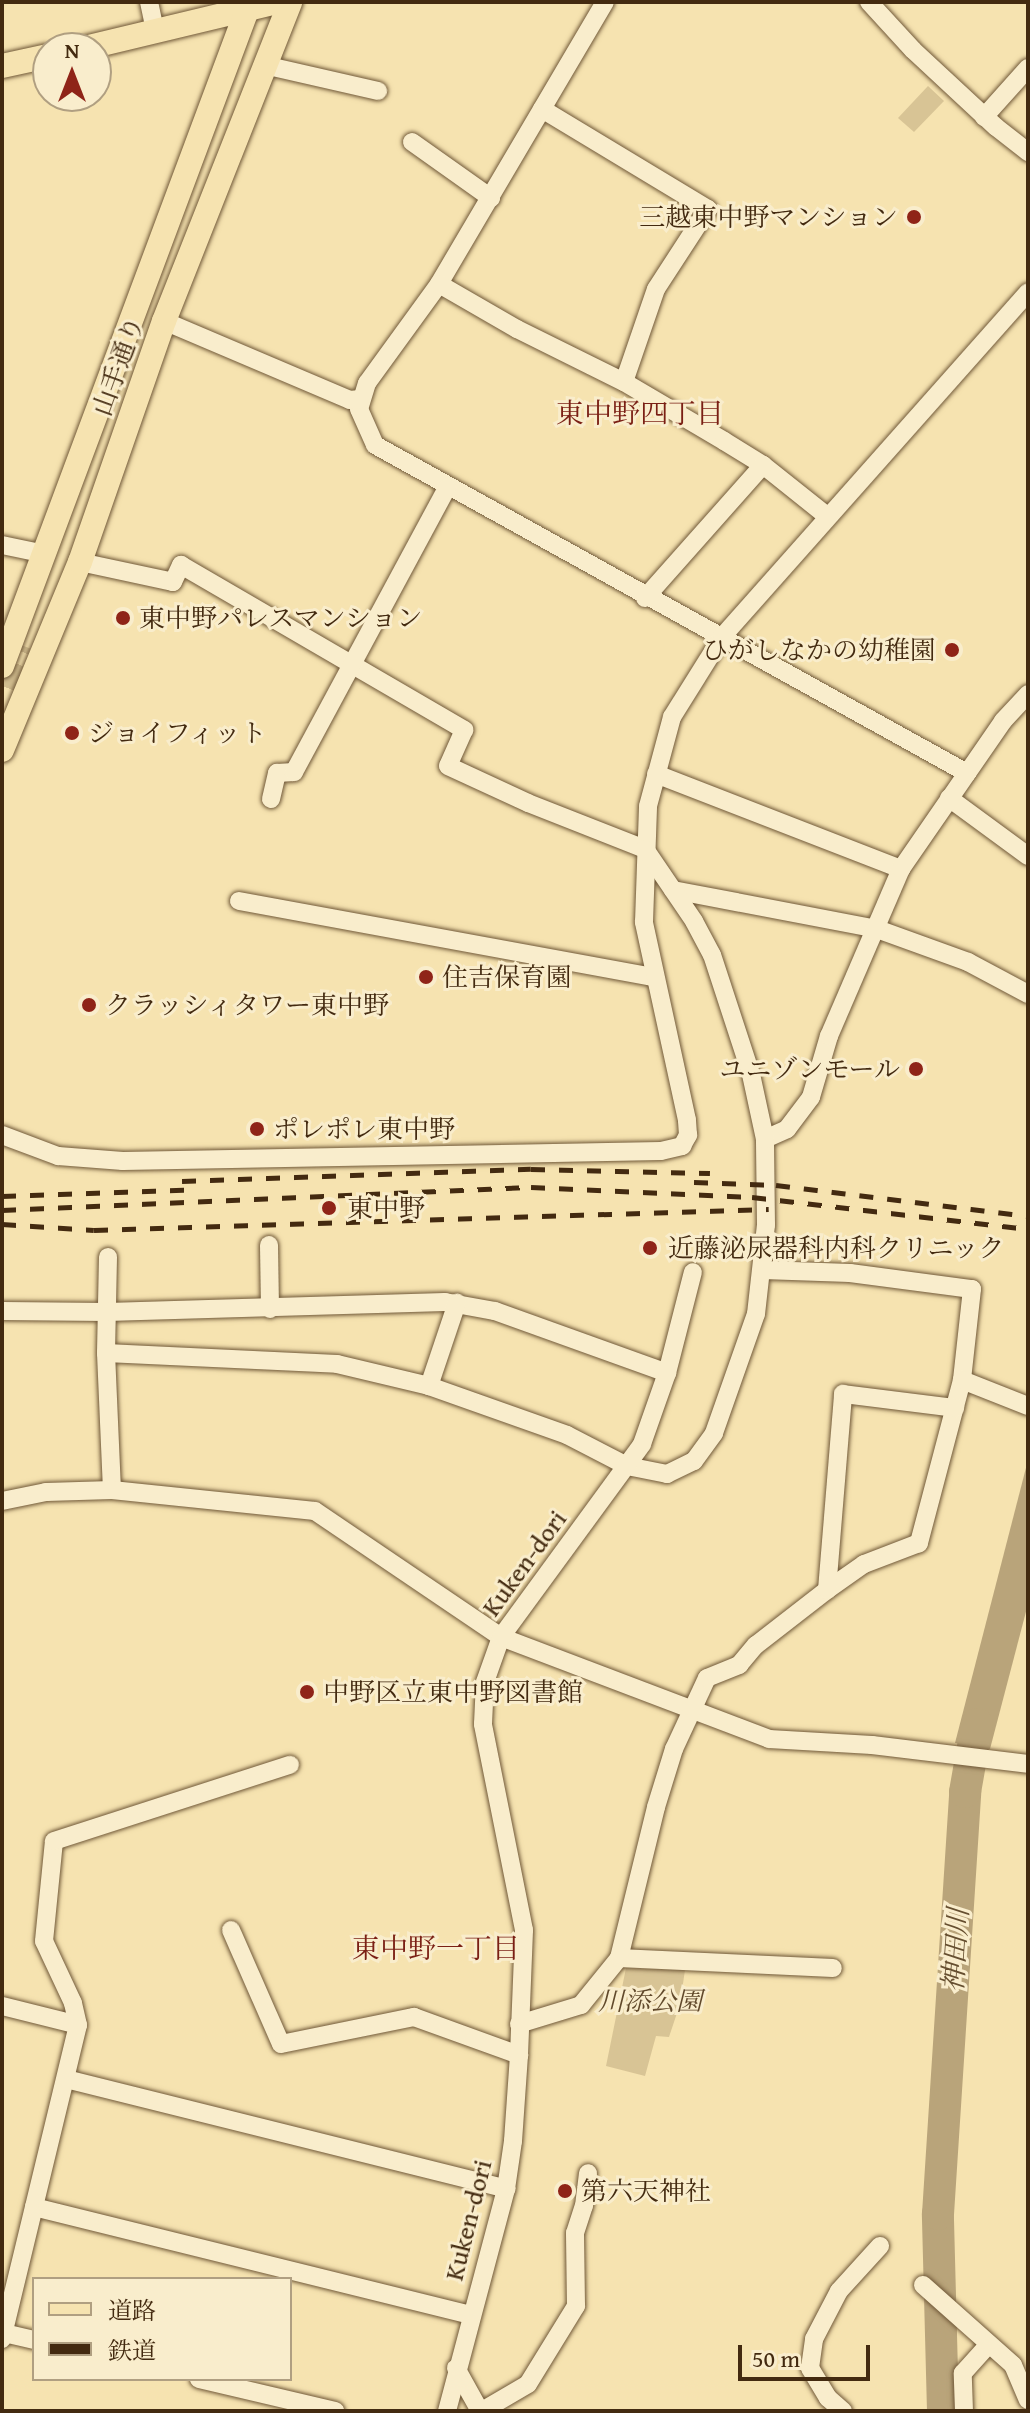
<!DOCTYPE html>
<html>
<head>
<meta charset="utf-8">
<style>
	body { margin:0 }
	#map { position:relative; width:1030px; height:2413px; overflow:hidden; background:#f6e3b0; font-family:"Gentium Book Plus","Noto Serif JP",serif }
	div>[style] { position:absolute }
	.green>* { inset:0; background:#d8c495 }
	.water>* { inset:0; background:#b9a47a }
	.river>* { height:32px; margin:-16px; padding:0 16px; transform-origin:16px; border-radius:16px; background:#b9a47a }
	.highway-tunnel>* { height:26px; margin-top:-13px; transform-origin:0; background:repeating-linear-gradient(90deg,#d2be90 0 26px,transparent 0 39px) }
	.roads { filter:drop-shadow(0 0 2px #705838) drop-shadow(0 0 2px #705838) }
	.minor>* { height:18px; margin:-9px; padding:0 9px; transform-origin:9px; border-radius:9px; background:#f9edcc }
	.major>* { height:24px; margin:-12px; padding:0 12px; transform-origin:12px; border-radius:12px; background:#f6e3b0 }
	.rail>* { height:5px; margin-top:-2.5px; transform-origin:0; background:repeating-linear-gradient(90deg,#432a10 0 14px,transparent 0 28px) }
	.dots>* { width:22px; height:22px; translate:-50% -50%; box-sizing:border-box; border:4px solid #f9edcc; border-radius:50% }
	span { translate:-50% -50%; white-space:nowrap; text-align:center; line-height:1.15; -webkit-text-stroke:6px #f9edcc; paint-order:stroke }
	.poi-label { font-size:26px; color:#432a10 }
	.right { translate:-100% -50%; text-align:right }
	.left { translate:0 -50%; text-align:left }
	.street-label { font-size:26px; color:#432a10 }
	.park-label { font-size:26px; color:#61492b; font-style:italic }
	.neighbourhood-label { font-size:28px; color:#7a1f14 }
	.water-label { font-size:28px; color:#664f30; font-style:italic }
	.frame { position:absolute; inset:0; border:4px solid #432a10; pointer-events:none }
	.legend { position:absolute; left:32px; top:2277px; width:260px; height:104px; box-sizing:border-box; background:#f9edcc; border:2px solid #b09f81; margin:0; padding:10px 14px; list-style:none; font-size:24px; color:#432a10 }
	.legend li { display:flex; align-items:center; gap:16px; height:40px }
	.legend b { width:40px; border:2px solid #b09f81 }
	.north { position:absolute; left:32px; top:32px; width:80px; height:80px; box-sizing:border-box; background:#f9edcc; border:2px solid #b09f81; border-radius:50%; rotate:0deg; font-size:22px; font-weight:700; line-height:32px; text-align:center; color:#432a10 }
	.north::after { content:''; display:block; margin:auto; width:28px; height:36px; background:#8f2418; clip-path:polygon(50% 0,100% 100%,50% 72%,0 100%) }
	.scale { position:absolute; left:738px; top:2345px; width:132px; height:36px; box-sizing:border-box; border:4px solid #432a10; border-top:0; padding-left:10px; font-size:24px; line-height:28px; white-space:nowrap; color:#432a10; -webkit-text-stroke:6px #f9edcc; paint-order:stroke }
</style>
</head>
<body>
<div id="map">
	<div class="green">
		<i style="clip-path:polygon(928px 86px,944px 101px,914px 132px,898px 118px)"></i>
		<i style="clip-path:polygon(626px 1968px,685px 1970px,680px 2004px,669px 2037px,656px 2036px,645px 2076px,606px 2066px)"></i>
	</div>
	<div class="water">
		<i style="clip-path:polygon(1028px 1460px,1028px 1604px,990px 1749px,955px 1743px)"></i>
	</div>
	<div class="river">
		<i style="left:943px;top:2411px;width:197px;rotate:-91.5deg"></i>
		<i style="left:938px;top:2214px;width:423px;rotate:-86.3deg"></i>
		<i style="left:965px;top:1792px;width:69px;rotate:-80deg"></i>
	</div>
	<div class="highway-tunnel">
		<i style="left:2px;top:686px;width:45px;rotate:-69.1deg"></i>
	</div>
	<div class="roads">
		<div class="minor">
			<i style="left:149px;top:2px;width:30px;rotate:78deg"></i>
			<i style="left:605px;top:2px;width:327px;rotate:120.5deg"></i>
			<i style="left:439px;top:284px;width:122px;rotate:126deg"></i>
			<i style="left:367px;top:383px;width:27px;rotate:107deg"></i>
			<i style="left:359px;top:409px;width:39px;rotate:66deg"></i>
			<i style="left:375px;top:445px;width:677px;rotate:28.99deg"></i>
			<i style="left:869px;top:2px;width:65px;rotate:47.5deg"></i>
			<i style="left:913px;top:50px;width:113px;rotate:42.9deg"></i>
			<i style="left:996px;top:127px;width:41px;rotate:38deg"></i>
			<i style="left:264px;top:65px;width:117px;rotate:12.8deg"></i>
			<i style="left:542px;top:109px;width:194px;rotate:31.1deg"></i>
			<i style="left:708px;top:209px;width:95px;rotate:123deg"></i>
			<i style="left:656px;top:289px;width:98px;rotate:109deg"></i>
			<i style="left:984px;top:117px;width:66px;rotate:-48.1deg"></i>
			<i style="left:412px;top:142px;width:97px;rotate:35.3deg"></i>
			<i style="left:439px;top:284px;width:90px;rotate:30deg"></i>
			<i style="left:517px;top:329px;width:119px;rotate:26.4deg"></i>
			<i style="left:624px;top:382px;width:116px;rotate:30.5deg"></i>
			<i style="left:724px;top:441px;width:46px;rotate:31.6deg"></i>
			<i style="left:763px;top:465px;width:82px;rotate:38.6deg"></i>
			<i style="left:164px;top:321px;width:202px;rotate:23deg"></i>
			<i style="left:350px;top:400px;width:10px;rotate:-6deg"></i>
			<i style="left:2px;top:545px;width:44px;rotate:11.8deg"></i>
			<i style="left:80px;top:562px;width:95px;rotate:12.1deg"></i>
			<i style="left:173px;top:582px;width:19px;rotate:-65deg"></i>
			<i style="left:181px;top:565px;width:328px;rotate:30.2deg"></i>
			<i style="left:464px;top:730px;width:39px;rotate:114deg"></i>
			<i style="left:448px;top:766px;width:88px;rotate:24.8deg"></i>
			<i style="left:528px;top:803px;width:126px;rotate:21.5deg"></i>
			<i style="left:645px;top:598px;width:178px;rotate:-48.4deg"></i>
			<i style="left:656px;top:774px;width:263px;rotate:21.2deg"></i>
			<i style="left:949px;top:798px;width:98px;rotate:36.3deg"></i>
			<i style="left:271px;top:799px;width:27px;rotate:-77deg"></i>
			<i style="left:277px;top:773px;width:17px;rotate:-3deg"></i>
			<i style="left:294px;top:772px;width:323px;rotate:-61.7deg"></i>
			<i style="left:673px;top:890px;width:208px;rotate:10.8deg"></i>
			<i style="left:877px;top:929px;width:97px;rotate:19.9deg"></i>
			<i style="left:968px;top:962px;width:68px;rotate:28.1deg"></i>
			<i style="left:239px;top:901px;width:423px;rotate:10.4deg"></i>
			<i style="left:2px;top:1135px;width:60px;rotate:20.6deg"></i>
			<i style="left:58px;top:1156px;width:65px;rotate:4.4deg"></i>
			<i style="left:123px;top:1161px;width:538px;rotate:-1.06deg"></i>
			<i style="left:661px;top:1151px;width:22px;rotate:-13deg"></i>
			<i style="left:682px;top:1146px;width:13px;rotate:-61deg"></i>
			<i style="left:688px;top:1135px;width:15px;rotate:-94deg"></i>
			<i style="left:687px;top:1120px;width:203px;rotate:-102.3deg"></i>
			<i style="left:644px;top:922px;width:116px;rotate:-88deg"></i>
			<i style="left:648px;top:806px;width:92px;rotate:-74.9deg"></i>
			<i style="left:672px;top:717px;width:94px;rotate:-58deg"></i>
			<i style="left:722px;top:637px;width:461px;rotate:-48.4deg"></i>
			<i style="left:765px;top:1139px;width:24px;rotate:-24deg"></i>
			<i style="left:787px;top:1129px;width:40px;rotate:-53deg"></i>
			<i style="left:811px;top:1097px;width:64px;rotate:-73.6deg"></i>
			<i style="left:829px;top:1036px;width:182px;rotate:-66.7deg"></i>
			<i style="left:901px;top:869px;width:180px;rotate:-55.4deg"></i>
			<i style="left:1003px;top:721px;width:37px;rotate:-47deg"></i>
			<i style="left:269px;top:1245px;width:64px;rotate:89.1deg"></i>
			<i style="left:108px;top:1257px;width:96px;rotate:91.2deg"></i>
			<i style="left:106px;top:1353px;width:137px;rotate:87.5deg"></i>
			<i style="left:763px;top:1270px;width:87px;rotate:2deg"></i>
			<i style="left:850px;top:1273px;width:123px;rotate:7.5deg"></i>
			<i style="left:972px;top:1289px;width:92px;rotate:96.3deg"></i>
			<i style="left:962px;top:1380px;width:169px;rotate:104.8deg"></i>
			<i style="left:919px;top:1543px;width:59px;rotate:159.1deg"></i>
			<i style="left:864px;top:1564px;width:45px;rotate:144.9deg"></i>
			<i style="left:2px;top:1311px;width:105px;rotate:0.5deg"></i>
			<i style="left:107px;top:1312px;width:338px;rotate:-1.7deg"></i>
			<i style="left:445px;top:1302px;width:51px;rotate:10.2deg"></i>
			<i style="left:495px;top:1311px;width:183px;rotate:19.8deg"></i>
			<i style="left:106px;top:1353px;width:231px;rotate:2.7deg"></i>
			<i style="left:337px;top:1364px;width:95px;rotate:13.4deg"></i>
			<i style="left:429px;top:1386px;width:146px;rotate:19.5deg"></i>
			<i style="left:567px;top:1435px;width:68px;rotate:27.3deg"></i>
			<i style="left:627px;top:1466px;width:41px;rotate:11.3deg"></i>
			<i style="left:667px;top:1474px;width:30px;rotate:-26deg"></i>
			<i style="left:694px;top:1461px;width:34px;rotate:-54deg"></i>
			<i style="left:714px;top:1433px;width:126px;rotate:-70.6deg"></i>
			<i style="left:756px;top:1314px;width:90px;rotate:-83.6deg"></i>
			<i style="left:766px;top:1225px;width:86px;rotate:-90.7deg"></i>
			<i style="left:765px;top:1139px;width:66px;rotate:-102.2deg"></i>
			<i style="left:751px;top:1074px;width:125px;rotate:-108.1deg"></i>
			<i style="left:712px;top:955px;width:38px;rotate:-118deg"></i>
			<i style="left:694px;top:921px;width:87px;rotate:-124.2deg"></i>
			<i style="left:962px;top:1380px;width:71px;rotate:21.5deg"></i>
			<i style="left:429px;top:1386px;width:88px;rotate:-71.4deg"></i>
			<i style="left:2px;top:1501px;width:45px;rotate:-11.6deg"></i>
			<i style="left:46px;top:1492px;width:66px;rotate:-1.7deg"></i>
			<i style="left:112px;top:1490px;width:204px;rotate:5.9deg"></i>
			<i style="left:315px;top:1511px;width:225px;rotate:34.1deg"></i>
			<i style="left:501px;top:1637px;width:287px;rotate:20.8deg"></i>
			<i style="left:769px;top:1739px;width:103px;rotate:3.3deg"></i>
			<i style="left:872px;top:1745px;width:157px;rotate:6.9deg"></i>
			<i style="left:231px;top:1930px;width:124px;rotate:66.3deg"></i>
			<i style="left:281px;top:2044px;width:136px;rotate:-11.5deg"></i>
			<i style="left:414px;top:2017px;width:112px;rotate:19.9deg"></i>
			<i style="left:619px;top:1958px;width:214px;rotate:2.7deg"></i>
			<i style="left:2px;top:2006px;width:78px;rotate:14deg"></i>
			<i style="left:519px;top:2024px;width:65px;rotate:-17deg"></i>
			<i style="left:581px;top:2005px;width:60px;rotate:-51deg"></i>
			<i style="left:619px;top:1958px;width:155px;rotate:-76.2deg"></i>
			<i style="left:656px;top:1807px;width:61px;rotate:-72.8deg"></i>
			<i style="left:674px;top:1749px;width:78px;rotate:-65.1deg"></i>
			<i style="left:707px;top:1678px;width:35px;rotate:-22deg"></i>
			<i style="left:739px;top:1665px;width:26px;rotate:-50deg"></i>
			<i style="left:756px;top:1645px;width:90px;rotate:-37.8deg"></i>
			<i style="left:827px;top:1590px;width:197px;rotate:-85.3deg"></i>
			<i style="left:843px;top:1394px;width:113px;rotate:7.1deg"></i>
			<i style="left:66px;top:2079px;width:454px;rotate:14deg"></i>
			<i style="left:34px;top:2207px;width:451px;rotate:13.9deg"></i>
			<i style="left:923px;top:2285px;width:120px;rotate:41.6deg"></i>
			<i style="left:1013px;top:2365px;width:38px;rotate:67deg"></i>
			<i style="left:4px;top:2333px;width:31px;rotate:13deg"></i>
			<i style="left:2px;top:2339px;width:323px;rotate:-76.4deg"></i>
			<i style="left:78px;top:2025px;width:23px;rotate:-103deg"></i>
			<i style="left:73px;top:2003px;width:68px;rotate:-115.1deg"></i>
			<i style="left:44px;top:1941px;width:100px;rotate:-84.3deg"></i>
			<i style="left:54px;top:1841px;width:248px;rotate:-17.9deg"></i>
			<i style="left:456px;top:2368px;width:49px;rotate:60.8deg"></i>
			<i style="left:199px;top:2379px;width:140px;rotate:13.2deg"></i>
			<i style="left:447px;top:2411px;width:230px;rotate:-75.1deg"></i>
			<i style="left:506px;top:2189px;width:49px;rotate:-81.7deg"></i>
			<i style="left:513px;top:2141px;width:86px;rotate:-86deg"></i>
			<i style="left:519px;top:2055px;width:125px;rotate:-87.7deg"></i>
			<i style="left:524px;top:1930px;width:210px;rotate:-101.3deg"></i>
			<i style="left:483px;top:1724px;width:42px;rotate:-87.3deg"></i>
			<i style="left:485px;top:1682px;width:48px;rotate:-70.4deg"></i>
			<i style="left:501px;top:1637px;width:239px;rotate:-53.8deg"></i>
			<i style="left:642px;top:1444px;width:75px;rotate:-70.6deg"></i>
			<i style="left:667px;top:1373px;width:104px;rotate:-75.6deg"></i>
			<i style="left:482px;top:2411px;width:53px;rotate:-30.4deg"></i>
			<i style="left:528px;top:2384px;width:92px;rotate:-58.4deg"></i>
			<i style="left:576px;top:2306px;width:73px;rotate:-90.8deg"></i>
			<i style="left:575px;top:2233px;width:28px;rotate:-72deg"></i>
			<i style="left:584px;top:2206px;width:33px;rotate:-83deg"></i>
			<i style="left:843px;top:2411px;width:20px;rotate:-139deg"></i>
			<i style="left:828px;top:2398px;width:35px;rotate:-121deg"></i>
			<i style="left:810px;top:2368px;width:29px;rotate:-82deg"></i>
			<i style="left:814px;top:2339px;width:54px;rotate:-62.5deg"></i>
			<i style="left:839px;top:2291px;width:61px;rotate:-47.7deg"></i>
			<i style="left:964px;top:2411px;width:38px;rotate:-92deg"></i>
			<i style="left:963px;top:2373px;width:38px;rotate:-48deg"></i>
		</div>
		<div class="major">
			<i style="left:85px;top:48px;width:197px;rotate:-13.5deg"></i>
			<i style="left:2px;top:66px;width:47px;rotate:-12.3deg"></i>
			<i style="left:2px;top:666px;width:709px;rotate:-69.52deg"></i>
			<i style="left:2px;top:750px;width:204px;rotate:-67.5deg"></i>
			<i style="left:80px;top:562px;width:255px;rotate:-70.8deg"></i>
			<i style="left:164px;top:321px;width:343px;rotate:-68.4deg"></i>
		</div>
	</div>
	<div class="rail">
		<i style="left:182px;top:1181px;width:349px;rotate:-2deg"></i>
		<i style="left:531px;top:1169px;width:179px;rotate:1.3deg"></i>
		<i style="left:694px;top:1182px;width:82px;rotate:2.1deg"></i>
		<i style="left:776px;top:1185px;width:254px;rotate:7deg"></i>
		<i style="left:2px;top:1196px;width:196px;rotate:-2deg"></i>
		<i style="left:2px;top:1210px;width:529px;rotate:-2.49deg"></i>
		<i style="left:531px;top:1187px;width:221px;rotate:2.6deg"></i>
		<i style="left:752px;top:1197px;width:278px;rotate:6.6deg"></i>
		<i style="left:2px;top:1224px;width:92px;rotate:3.7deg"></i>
		<i style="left:94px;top:1230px;width:675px;rotate:-1.78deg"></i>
	</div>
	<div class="dots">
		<i style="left:914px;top:217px;background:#8f2418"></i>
		<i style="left:123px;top:618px;background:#8f2418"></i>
		<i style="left:952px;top:650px;background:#8f2418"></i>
		<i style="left:72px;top:733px;background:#8f2418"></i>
		<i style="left:426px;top:977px;background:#8f2418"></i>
		<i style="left:89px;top:1005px;background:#8f2418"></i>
		<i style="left:916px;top:1069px;background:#8f2418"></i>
		<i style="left:257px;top:1129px;background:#8f2418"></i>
		<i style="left:329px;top:1208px;background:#8f2418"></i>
		<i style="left:650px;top:1248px;background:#8f2418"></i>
		<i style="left:307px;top:1692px;background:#8f2418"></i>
		<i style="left:565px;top:2191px;background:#8f2418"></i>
	</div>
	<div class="poi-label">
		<span class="right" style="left:898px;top:217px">三越東中野マンション</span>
		<span class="left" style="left:139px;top:618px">東中野パレスマンション</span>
		<span class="right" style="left:936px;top:650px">ひがしなかの幼稚園</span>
		<span class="left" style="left:88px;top:733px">ジョイフィット</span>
		<span class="left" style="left:442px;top:977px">住吉保育園</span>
		<span class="left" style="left:105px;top:1005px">クラッシィタワー東中野</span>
		<span class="right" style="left:900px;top:1069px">ユニゾンモール</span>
		<span class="left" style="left:273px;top:1129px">ポレポレ東中野</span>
		<span class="left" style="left:347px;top:1208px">東中野</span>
		<span class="left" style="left:668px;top:1248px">近藤泌尿器科内科クリニック</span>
		<span class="left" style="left:323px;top:1692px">中野区立東中野図書館</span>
		<span class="left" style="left:581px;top:2191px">第六天神社</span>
	</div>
	<div class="street-label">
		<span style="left:118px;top:366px;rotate:-70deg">山手通り</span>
		<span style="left:524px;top:1563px;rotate:-54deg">Kuken-dori</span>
		<span style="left:468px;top:2220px;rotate:-76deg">Kuken-dori</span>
	</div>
	<div class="park-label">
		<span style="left:650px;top:2001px">川添公園</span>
	</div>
	<div class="neighbourhood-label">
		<span style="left:640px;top:413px">東中野四丁目</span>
		<span style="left:436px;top:1948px">東中野一丁目</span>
	</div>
	<div class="water-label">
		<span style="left:955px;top:1950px;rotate:-86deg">神田川</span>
	</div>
	<div class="frame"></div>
	<ul class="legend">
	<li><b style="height:10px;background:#f6e3b0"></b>道路</li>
	<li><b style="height:10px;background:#432a10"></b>鉄道</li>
	</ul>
	<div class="north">N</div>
	<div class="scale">50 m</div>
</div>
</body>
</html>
